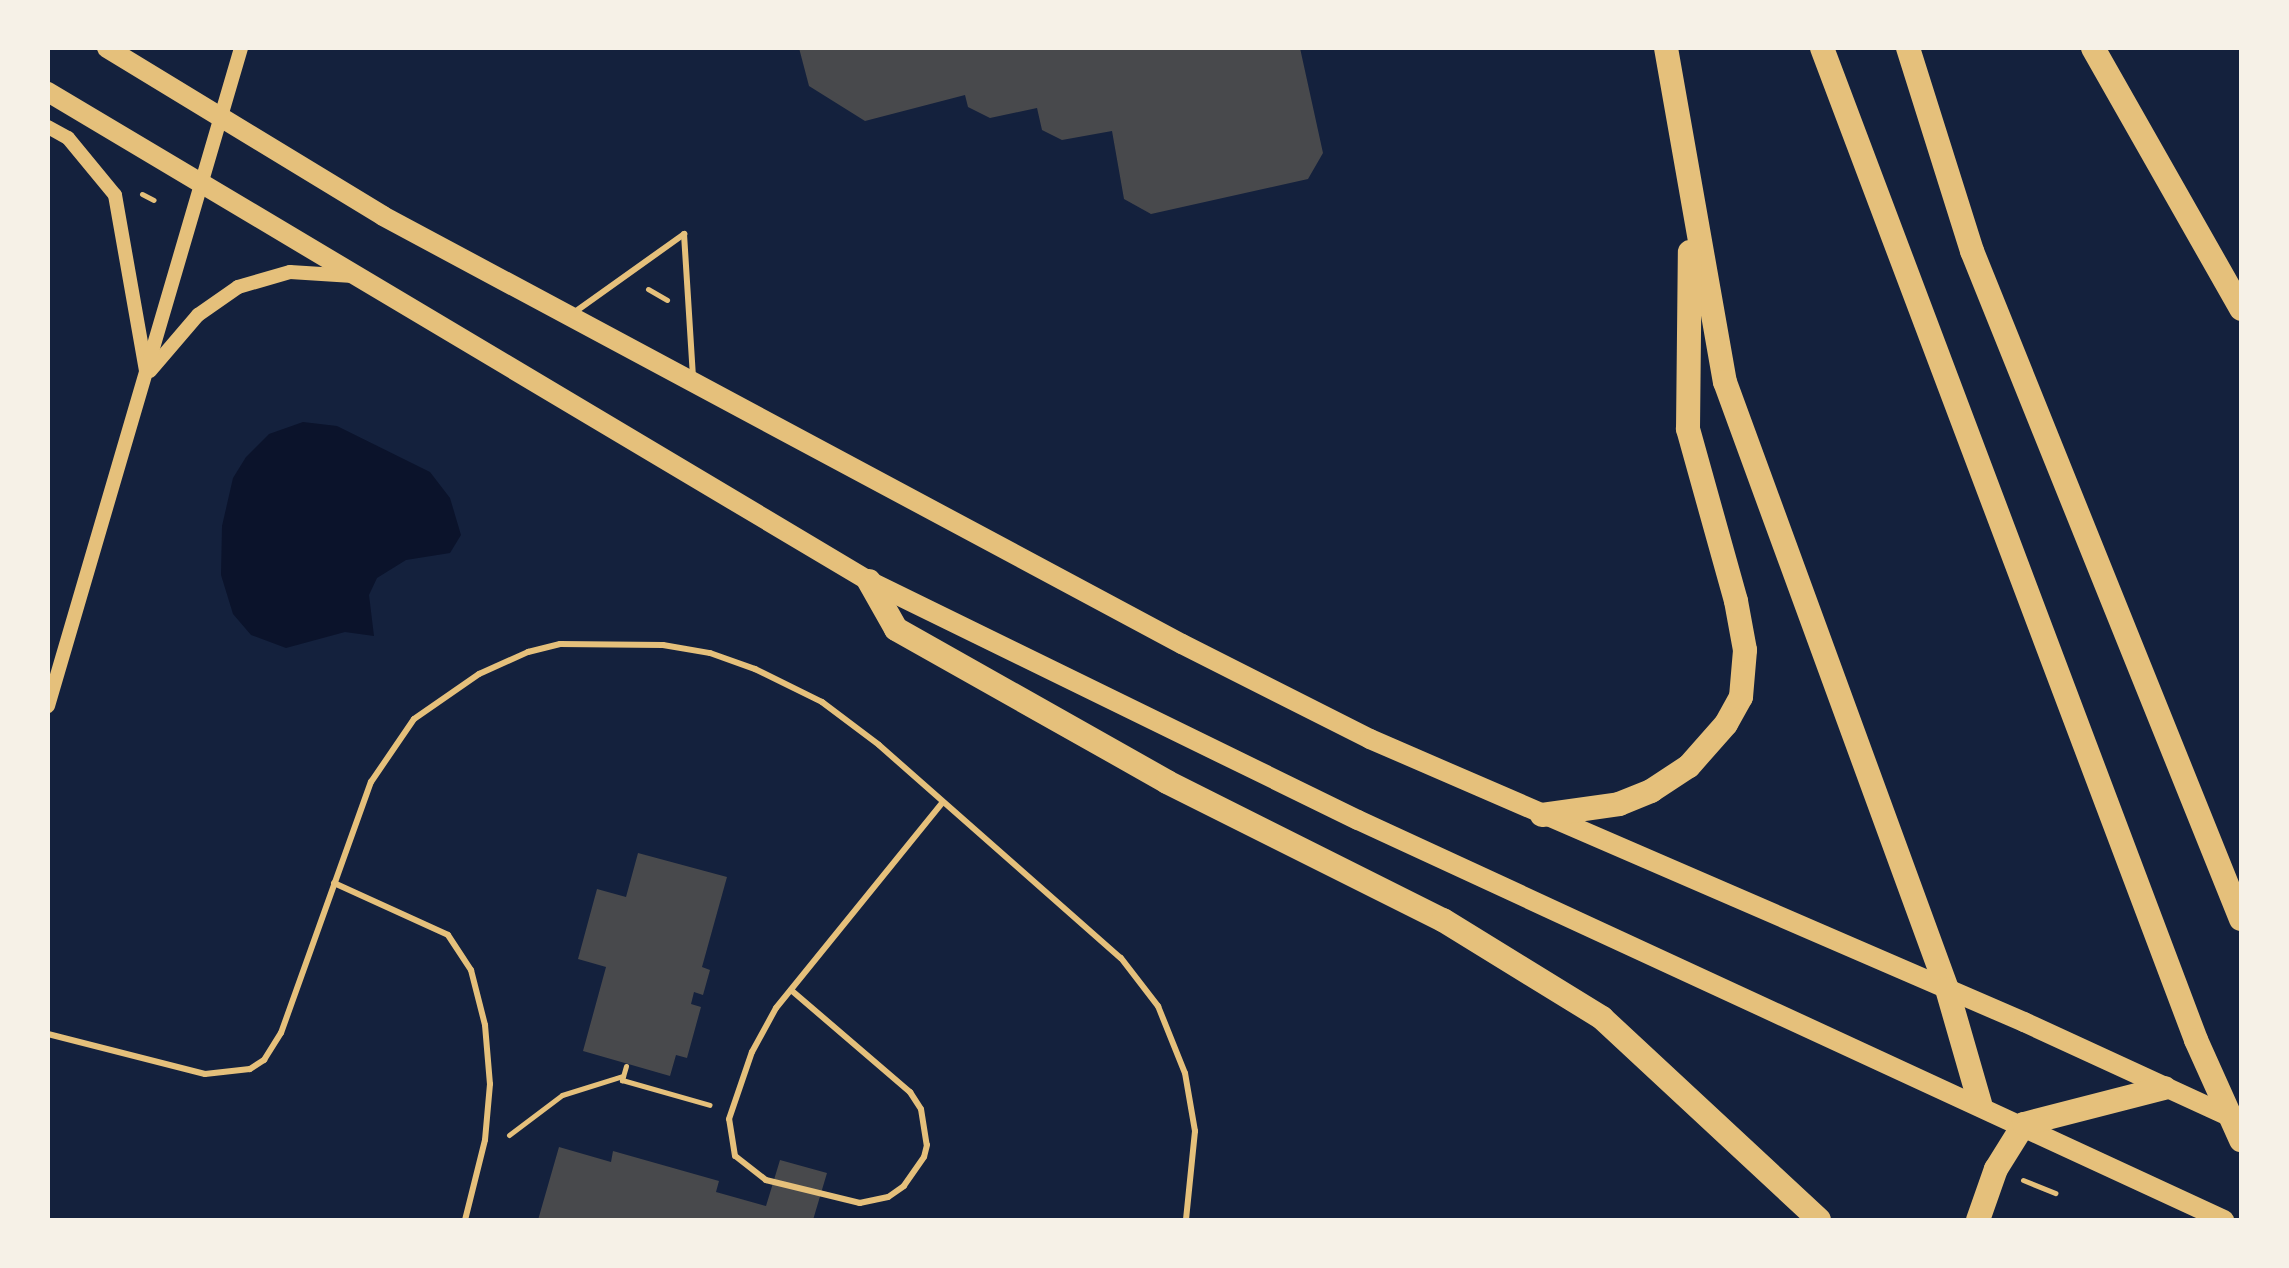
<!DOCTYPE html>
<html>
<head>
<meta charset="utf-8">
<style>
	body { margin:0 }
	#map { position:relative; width:2289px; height:1268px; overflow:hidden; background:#14213d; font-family:Manrope,sans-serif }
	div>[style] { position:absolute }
	.water>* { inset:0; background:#0b132b }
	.building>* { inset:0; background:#48494c }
	.path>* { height:5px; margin:-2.5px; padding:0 2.5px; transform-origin:2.5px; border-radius:2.5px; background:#e5c07b }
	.service>* { height:6px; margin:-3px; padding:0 3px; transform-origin:3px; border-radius:3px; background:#e5c07b }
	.tertiary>* { height:14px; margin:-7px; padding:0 7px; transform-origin:7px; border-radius:7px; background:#e5c07b }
	.primary>* { height:20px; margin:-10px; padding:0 10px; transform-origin:10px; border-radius:10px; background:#e5c07b }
	.motorway>* { height:24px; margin:-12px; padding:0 12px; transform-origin:12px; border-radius:12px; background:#e5c07b }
	span { translate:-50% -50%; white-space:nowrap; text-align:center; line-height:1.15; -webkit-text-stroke:8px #f6f1e7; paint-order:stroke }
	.frame { position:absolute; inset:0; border:50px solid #f6f1e7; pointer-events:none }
</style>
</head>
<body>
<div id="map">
	<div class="water">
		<i style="clip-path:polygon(303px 422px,337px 426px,430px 472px,450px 498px,461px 535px,450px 553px,406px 560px,377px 578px,369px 595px,374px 636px,345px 632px,286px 648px,251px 635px,233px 614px,221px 575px,222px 526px,233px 478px,246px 457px,269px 434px)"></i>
	</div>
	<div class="building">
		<i style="clip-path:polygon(799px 48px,1300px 48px,1323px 153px,1308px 179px,1151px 214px,1124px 199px,1112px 131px,1062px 140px,1042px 130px,1037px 108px,990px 118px,968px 107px,965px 95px,865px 121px,809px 86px)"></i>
		<i style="clip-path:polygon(638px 853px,727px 877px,702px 967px,710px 970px,703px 995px,694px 992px,691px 1004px,701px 1007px,687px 1058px,676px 1055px,670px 1076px,583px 1051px,606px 967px,578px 959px,597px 889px,626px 897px)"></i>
		<i style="clip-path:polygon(559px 1147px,611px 1162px,613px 1151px,719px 1181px,716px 1192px,766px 1206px,780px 1160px,827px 1173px,813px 1220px,538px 1220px)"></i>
	</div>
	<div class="path">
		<i style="left:142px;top:194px;width:13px;rotate:27deg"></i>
		<i style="left:648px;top:289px;width:22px;rotate:30deg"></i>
		<i style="left:626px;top:1066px;width:15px;rotate:106deg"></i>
		<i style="left:622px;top:1080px;width:91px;rotate:15.9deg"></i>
		<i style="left:509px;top:1135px;width:66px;rotate:-37deg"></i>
		<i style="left:562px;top:1095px;width:64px;rotate:-17.3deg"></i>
		<i style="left:2023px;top:1180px;width:35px;rotate:22deg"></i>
	</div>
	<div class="service">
		<i style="left:572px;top:314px;width:138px;rotate:-35.5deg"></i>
		<i style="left:684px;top:234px;width:142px;rotate:86.4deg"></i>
		<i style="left:334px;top:883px;width:125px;rotate:24.5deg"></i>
		<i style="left:448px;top:935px;width:42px;rotate:56.7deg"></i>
		<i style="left:471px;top:970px;width:57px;rotate:75.7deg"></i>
		<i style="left:485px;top:1025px;width:59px;rotate:85.2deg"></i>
		<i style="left:490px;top:1084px;width:56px;rotate:95.1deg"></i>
		<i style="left:485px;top:1140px;width:82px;rotate:104deg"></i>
		<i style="left:791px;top:990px;width:157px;rotate:40.6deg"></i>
		<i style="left:910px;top:1092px;width:20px;rotate:57deg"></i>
		<i style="left:921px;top:1109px;width:36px;rotate:81deg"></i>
		<i style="left:927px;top:1145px;width:12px;rotate:104deg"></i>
		<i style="left:924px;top:1157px;width:35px;rotate:125deg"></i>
		<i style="left:904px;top:1186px;width:19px;rotate:145deg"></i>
		<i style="left:888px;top:1197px;width:29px;rotate:168deg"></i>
		<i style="left:860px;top:1203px;width:97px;rotate:-166.3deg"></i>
		<i style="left:766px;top:1180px;width:39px;rotate:-142deg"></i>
		<i style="left:735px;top:1156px;width:37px;rotate:-99deg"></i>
		<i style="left:729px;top:1119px;width:71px;rotate:-71.1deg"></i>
		<i style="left:752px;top:1052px;width:50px;rotate:-61.4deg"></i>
		<i style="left:776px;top:1008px;width:265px;rotate:-51deg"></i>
		<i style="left:48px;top:1034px;width:162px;rotate:14.3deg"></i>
		<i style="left:205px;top:1074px;width:45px;rotate:-6.3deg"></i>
		<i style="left:250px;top:1069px;width:17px;rotate:-33deg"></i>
		<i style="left:264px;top:1060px;width:32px;rotate:-58deg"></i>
		<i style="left:281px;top:1033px;width:267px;rotate:-70.3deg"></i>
		<i style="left:371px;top:782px;width:76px;rotate:-55.7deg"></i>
		<i style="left:414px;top:719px;width:79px;rotate:-34.7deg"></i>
		<i style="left:479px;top:674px;width:54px;rotate:-24.2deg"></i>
		<i style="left:528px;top:652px;width:33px;rotate:-14deg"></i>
		<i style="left:560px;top:644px;width:103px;rotate:0.6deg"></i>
		<i style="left:663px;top:645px;width:48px;rotate:9.7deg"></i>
		<i style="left:710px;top:653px;width:48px;rotate:19.6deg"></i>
		<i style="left:755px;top:669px;width:75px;rotate:26.2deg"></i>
		<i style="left:822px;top:702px;width:71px;rotate:37deg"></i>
		<i style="left:879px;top:745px;width:322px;rotate:41.4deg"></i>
		<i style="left:1121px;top:958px;width:61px;rotate:52.4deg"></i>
		<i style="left:1158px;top:1006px;width:72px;rotate:68.1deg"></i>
		<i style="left:1185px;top:1073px;width:59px;rotate:80.2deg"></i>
		<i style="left:1195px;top:1131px;width:89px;rotate:95.8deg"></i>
	</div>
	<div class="tertiary">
		<i style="left:48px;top:127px;width:23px;rotate:29deg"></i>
		<i style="left:68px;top:138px;width:74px;rotate:50.5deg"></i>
		<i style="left:115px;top:195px;width:178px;rotate:80deg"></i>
		<i style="left:150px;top:371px;width:74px;rotate:-49.4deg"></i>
		<i style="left:198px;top:315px;width:49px;rotate:-35deg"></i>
		<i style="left:238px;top:287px;width:54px;rotate:-16.1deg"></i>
		<i style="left:290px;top:272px;width:63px;rotate:3.6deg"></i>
		<i style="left:48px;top:706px;width:686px;rotate:-73.65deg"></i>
	</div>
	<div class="primary">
		<i style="left:107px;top:48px;width:323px;rotate:31.3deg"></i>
		<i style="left:383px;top:216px;width:906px;rotate:28.18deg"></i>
		<i style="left:1182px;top:644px;width:211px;rotate:26.8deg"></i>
		<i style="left:1370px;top:739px;width:713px;rotate:23.4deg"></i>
		<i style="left:2024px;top:1022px;width:234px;rotate:24.7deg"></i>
		<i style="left:48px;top:92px;width:956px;rotate:30.78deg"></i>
		<i style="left:869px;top:581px;width:544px;rotate:26.05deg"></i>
		<i style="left:1358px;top:820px;width:954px;rotate:24.79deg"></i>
	</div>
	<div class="motorway">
		<i style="left:1666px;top:48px;width:339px;rotate:80deg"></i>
		<i style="left:1725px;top:382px;width:646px;rotate:69.91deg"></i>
		<i style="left:1947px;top:989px;width:119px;rotate:73.9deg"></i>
		<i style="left:1822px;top:48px;width:1060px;rotate:69.34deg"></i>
		<i style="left:2196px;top:1040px;width:110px;rotate:65.8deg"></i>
		<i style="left:1908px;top:48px;width:213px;rotate:72.5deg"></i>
		<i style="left:1972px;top:251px;width:720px;rotate:68.07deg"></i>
		<i style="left:2093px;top:48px;width:300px;rotate:60.4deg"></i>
		<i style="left:869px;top:581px;width:55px;rotate:60.6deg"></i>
		<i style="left:896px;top:629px;width:311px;rotate:29.4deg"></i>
		<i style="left:1167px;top:782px;width:309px;rotate:26.6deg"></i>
		<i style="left:1443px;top:920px;width:187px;rotate:31.6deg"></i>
		<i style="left:1602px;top:1018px;width:296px;rotate:42.9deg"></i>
		<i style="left:1542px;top:815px;width:78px;rotate:-8.1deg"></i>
		<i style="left:1619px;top:804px;width:35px;rotate:-22deg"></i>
		<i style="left:1651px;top:791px;width:45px;rotate:-33.3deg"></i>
		<i style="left:1689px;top:766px;width:56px;rotate:-48.6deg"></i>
		<i style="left:1726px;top:724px;width:31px;rotate:-61deg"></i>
		<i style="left:1741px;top:697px;width:47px;rotate:-85.1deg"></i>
		<i style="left:1745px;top:650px;width:50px;rotate:-100.4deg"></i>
		<i style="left:1736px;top:601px;width:179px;rotate:-105.6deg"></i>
		<i style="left:1688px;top:429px;width:177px;rotate:-89.4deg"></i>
		<i style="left:1978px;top:1220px;width:54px;rotate:-70.6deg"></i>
		<i style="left:1996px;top:1169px;width:53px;rotate:-58.1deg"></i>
		<i style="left:2024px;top:1124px;width:145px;rotate:-14.4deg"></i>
	</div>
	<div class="frame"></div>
</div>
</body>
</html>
